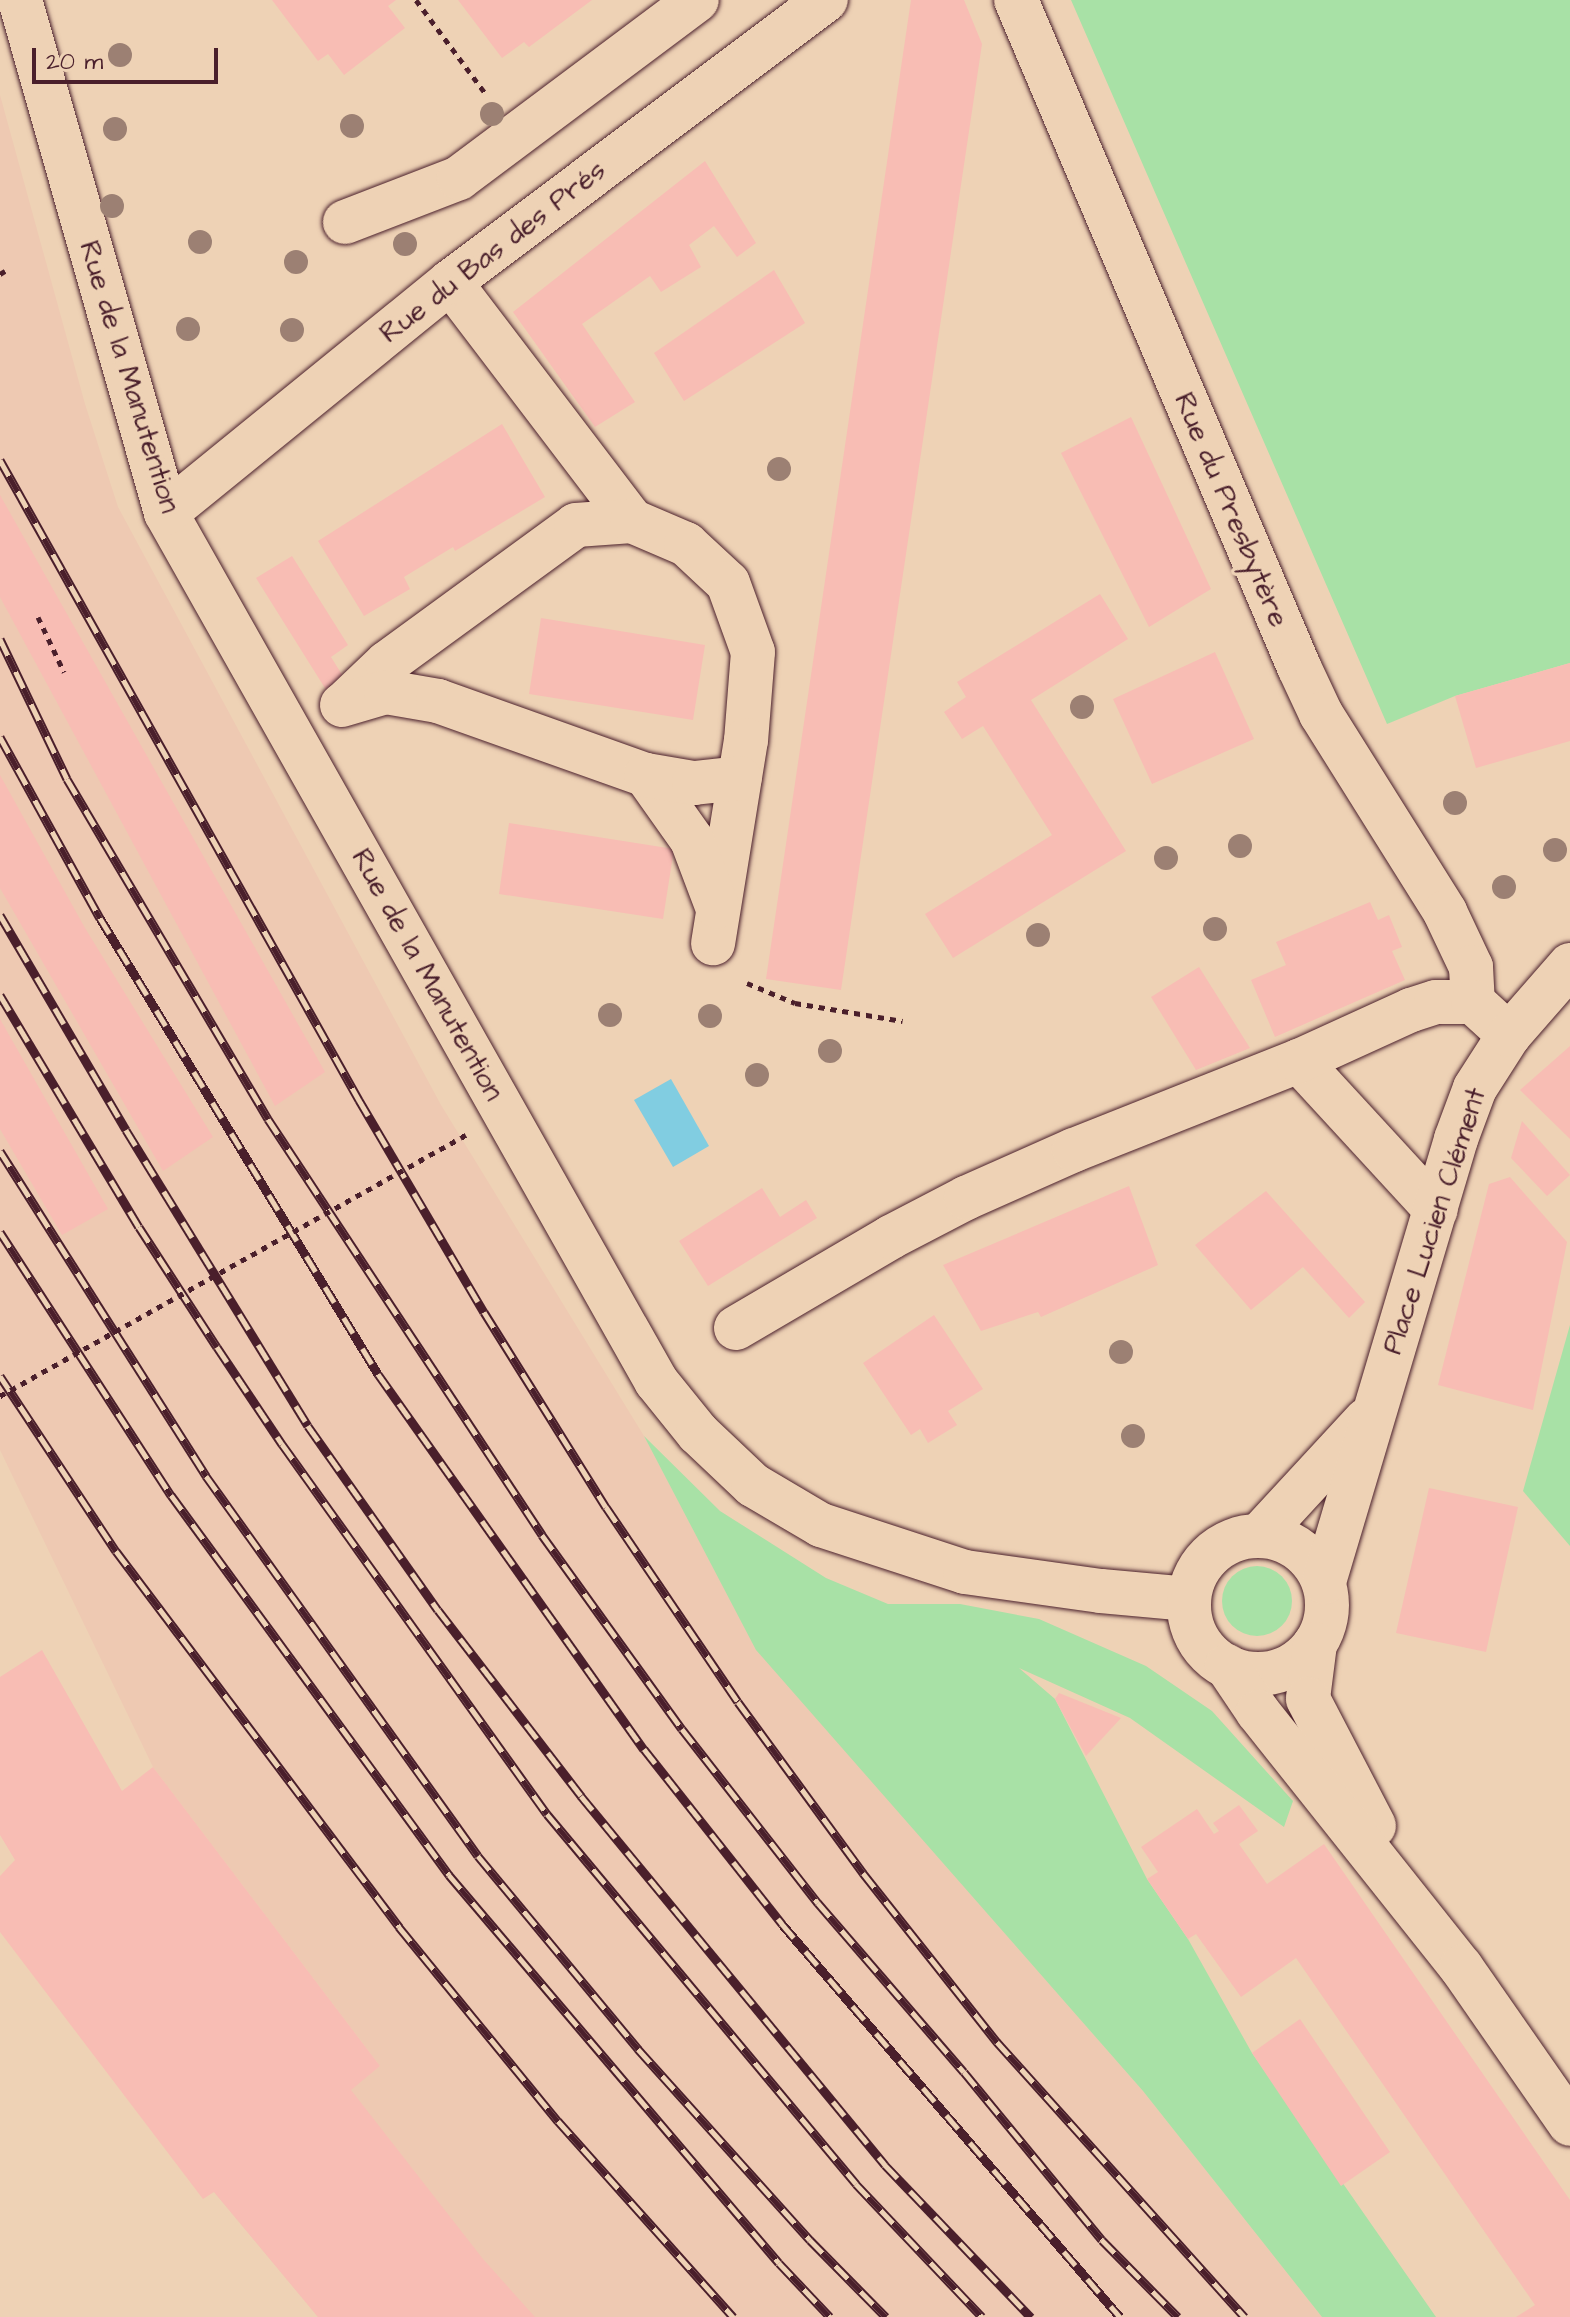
<!DOCTYPE html>
<html>
<head>
<meta charset="utf-8">
<style>
	body { margin:0 }
	#map { position:relative; width:1570px; height:2317px; overflow:hidden; background:#eed2b5; font-family:"Architects Daughter",sans-serif }
	div>[style] { position:absolute }
	.built>* { inset:0; background:#eec9b2 }
	.green>* { inset:0; background:#a8e1a6 }
	.round { border-radius:50% }
	.water>* { inset:0; background:#81cde1 }
	.building>* { inset:0; background:#f8bdb4 }
	.path>* { height:5px; margin-top:-2.5px; transform-origin:0; background:repeating-linear-gradient(90deg,#4a1f2b 0 6px,transparent 0 12px) }
	.roads { filter:drop-shadow(0 0 2px #4a1f2b) drop-shadow(0 0 2px #4a1f2b) }
	.minor>* { height:44px; margin:-22px; padding:0 22px; transform-origin:22px; border-radius:22px; background:#eed2b5 }
	.minor>.ring { margin:-22px; padding:0; box-sizing:content-box; background:none; border:44px solid #eed2b5; border-radius:50% }
	.rail>* { height:9px; margin-top:-4.5px; transform-origin:0; background:repeating-linear-gradient(90deg,#eed2b5 0 18px,#4a1f2b 0 36px); box-sizing:border-box; border-block:2px solid #4a1f2b }
	.path-bridge>* { height:5px; margin-top:-2.5px; transform-origin:0; background:repeating-linear-gradient(90deg,#4a1f2b 0 6px,transparent 0 12px) }
	.trees>* { width:24px; height:24px; margin:-12px; border-radius:50%; background:#9c8073 }
	span { translate:-50% -50%; white-space:nowrap; text-align:center; line-height:1.15; -webkit-text-stroke:7px #eed2b5; paint-order:stroke }
	.street-label { font-size:28px; color:#4a1f2b }
	.scale { position:absolute; left:32px; top:48px; width:186px; height:36px; box-sizing:border-box; border:4px solid #4a1f2b; border-top:0; padding-left:10px; font-size:24px; line-height:28px; white-space:nowrap; color:#4a1f2b; -webkit-text-stroke:6px #eed2b5; paint-order:stroke }
</style>
</head>
<body>
<div id="map">
	<div class="built">
		<i style="clip-path:polygon(0 95px,85px 404px,118px 507px,441px 1105px,644px 1436px,756px 1649px,1143px 2091px,1322px 2317px,318px 2317px,214px 2192px,380px 2066px,153px 1767px,0 1450px)"></i>
	</div>
	<div class="green">
		<i style="clip-path:polygon(1071px 0,1570px 0,1570px 663px,1455px 696px,1387px 724px)"></i>
		<i style="clip-path:polygon(1570px 1325px,1570px 1546px,1523px 1491px)"></i>
		<i style="clip-path:polygon(644px 1436px,720px 1511px,826px 1578px,888px 1604px,960px 1604px,1039px 1619px,1146px 1666px,1212px 1711px,1293px 1801px,1284px 1827px,1130px 1718px,1019px 1668px,1055px 1699px,1147px 1879px,1188px 1939px,1252px 2053px,1436px 2317px,1322px 2317px,1143px 2091px,756px 1650px)"></i>
		<i class="round" style="left:1222px;top:1566px;width:70px;height:70px"></i>
	</div>
	<div class="water">
		<i style="clip-path:polygon(671px 1079px,709px 1146px,673px 1167px,634px 1100px)"></i>
	</div>
	<div class="building">
		<i style="clip-path:polygon(272px 0,396px 0,388px 6px,405px 28px,344px 75px,328px 54px,318px 61px)"></i>
		<i style="clip-path:polygon(458px 0,592px 0,529px 47px,524px 42px,502px 58px)"></i>
		<i style="clip-path:polygon(911px 0,964px 0,982px 44px,841px 990px,766px 979px)"></i>
		<i style="clip-path:polygon(705px 161px,756px 243px,737px 257px,714px 226px,689px 245px,701px 267px,661px 292px,650px 276px,582px 324px,635px 402px,595px 427px,513px 312px)"></i>
		<i style="clip-path:polygon(774px 270px,805px 323px,684px 401px,654px 353px)"></i>
		<i style="clip-path:polygon(1131px 417px,1211px 589px,1149px 627px,1061px 453px)"></i>
		<i style="clip-path:polygon(502px 424px,545px 497px,455px 551px,453px 547px,404px 577px,410px 589px,364px 616px,318px 541px)"></i>
		<i style="clip-path:polygon(0 495px,325px 1072px,275px 1106px,0 597px)"></i>
		<i style="clip-path:polygon(292px 556px,348px 645px,331px 657px,346px 681px,328px 693px,256px 578px)"></i>
		<i style="clip-path:polygon(1100px 594px,1128px 639px,1031px 700px,1126px 851px,953px 958px,925px 914px,1052px 835px,983px 726px,962px 739px,944px 712px,966px 697px,957px 682px)"></i>
		<i style="clip-path:polygon(541px 618px,705px 645px,693px 720px,529px 694px)"></i>
		<i style="clip-path:polygon(1215px 652px,1254px 739px,1152px 784px,1113px 699px)"></i>
		<i style="clip-path:polygon(1570px 663px,1570px 741px,1476px 768px,1455px 696px)"></i>
		<i style="clip-path:polygon(0 775px,85px 928px,213px 1137px,163px 1171px,0 888px)"></i>
		<i style="clip-path:polygon(509px 823px,674px 849px,663px 919px,499px 894px)"></i>
		<i style="clip-path:polygon(1370px 902px,1378px 920px,1389px 915px,1402px 947px,1392px 951px,1405px 980px,1275px 1037px,1251px 980px,1286px 965px,1276px 942px)"></i>
		<i style="clip-path:polygon(1199px 967px,1250px 1048px,1196px 1070px,1151px 997px)"></i>
		<i style="clip-path:polygon(0 1019px,108px 1209px,62px 1235px,0 1129px)"></i>
		<i style="clip-path:polygon(1570px 1046px,1570px 1139px,1520px 1090px)"></i>
		<i style="clip-path:polygon(1522px 1121px,1570px 1175px,1547px 1196px,1511px 1158px)"></i>
		<i style="clip-path:polygon(1510px 1177px,1567px 1242px,1533px 1410px,1438px 1385px,1489px 1184px)"></i>
		<i style="clip-path:polygon(1129px 1186px,1158px 1265px,1041px 1317px,1038px 1312px,981px 1331px,943px 1265px)"></i>
		<i style="clip-path:polygon(762px 1188px,780px 1217px,806px 1200px,817px 1218px,708px 1286px,679px 1241px)"></i>
		<i style="clip-path:polygon(1266px 1191px,1365px 1302px,1349px 1318px,1303px 1267px,1251px 1310px,1195px 1245px)"></i>
		<i style="clip-path:polygon(934px 1315px,983px 1389px,948px 1411px,957px 1425px,928px 1443px,920px 1429px,911px 1435px,863px 1363px)"></i>
		<i style="clip-path:polygon(1429px 1488px,1518px 1507px,1486px 1652px,1396px 1633px)"></i>
		<i style="clip-path:polygon(42px 1650px,122px 1791px,153px 1767px,380px 2066px,351px 2090px,483px 2259px,535px 2317px,318px 2317px,214px 2192px,203px 2199px,0 1932px,0 1876px,15px 1860px,0 1835px,0 1677px)"></i>
		<i style="clip-path:polygon(1059px 1693px,1121px 1718px,1086px 1756px,1055px 1699px)"></i>
		<i style="clip-path:polygon(1239px 1805px,1258px 1831px,1239px 1844px,1267px 1884px,1324px 1844px,1570px 2200px,1570px 2317px,1516px 2317px,1535px 2305px,1296px 1958px,1241px 1997px,1196px 1934px,1188px 1939px,1147px 1879px,1158px 1872px,1141px 1847px,1197px 1809px,1214px 1834px,1219px 1831px,1213px 1823px)"></i>
		<i style="clip-path:polygon(1300px 2019px,1390px 2152px,1341px 2186px,1252px 2053px)"></i>
	</div>
	<div class="path">
		<i style="left:416px;top:0;width:116px;rotate:53.4deg"></i>
		<i style="left:0;top:274px;width:6px;rotate:-31deg"></i>
		<i style="left:38px;top:617px;width:61px;rotate:64.7deg"></i>
		<i style="left:747px;top:983px;width:52px;rotate:22.6deg"></i>
		<i style="left:795px;top:1003px;width:109px;rotate:9.5deg"></i>
	</div>
	<div class="roads">
		<div class="minor">
			<i style="left:20px;top:0;width:533px;rotate:74.11deg"></i>
			<i style="left:166px;top:513px;width:997px;rotate:60.55deg"></i>
			<i style="left:656px;top:1381px;width:67px;rotate:51.1deg"></i>
			<i style="left:698px;top:1433px;width:76px;rotate:43.4deg"></i>
			<i style="left:753px;top:1485px;width:79px;rotate:30.5deg"></i>
			<i style="left:821px;top:1525px;width:151px;rotate:18.1deg"></i>
			<i style="left:965px;top:1572px;width:137px;rotate:8deg"></i>
			<i style="left:1101px;top:1591px;width:88px;rotate:5.2deg"></i>
			<i style="left:1016px;top:0;width:725px;rotate:67.01deg"></i>
			<i style="left:1299px;top:667px;width:52px;rotate:64.9deg"></i>
			<i style="left:1321px;top:714px;width:234px;rotate:57.9deg"></i>
			<i style="left:1445px;top:912px;width:61px;rotate:64.7deg"></i>
			<i style="left:1471px;top:967px;width:35px;rotate:87deg"></i>
			<i style="left:345px;top:222px;width:122px;rotate:-21.1deg"></i>
			<i style="left:459px;top:178px;width:297px;rotate:-36.8deg"></i>
			<i style="left:450px;top:282px;width:300px;rotate:52.7deg"></i>
			<i style="left:166px;top:513px;width:366px;rotate:-39.1deg"></i>
			<i style="left:450px;top:282px;width:470px;rotate:-36.9deg"></i>
			<i style="left:345px;top:703px;width:58px;rotate:-43.6deg"></i>
			<i style="left:387px;top:663px;width:234px;rotate:-36.1deg"></i>
			<i style="left:576px;top:525px;width:56px;rotate:-4.1deg"></i>
			<i style="left:632px;top:521px;width:59px;rotate:23.1deg"></i>
			<i style="left:686px;top:544px;width:57px;rotate:42.9deg"></i>
			<i style="left:728px;top:583px;width:73px;rotate:70.1deg"></i>
			<i style="left:753px;top:652px;width:88px;rotate:94.5deg"></i>
			<i style="left:746px;top:740px;width:206px;rotate:99.2deg"></i>
			<i style="left:342px;top:705px;width:46px;rotate:-16.5deg"></i>
			<i style="left:386px;top:692px;width:53px;rotate:9.8deg"></i>
			<i style="left:438px;top:701px;width:221px;rotate:19.6deg"></i>
			<i style="left:646px;top:775px;width:80px;rotate:54.7deg"></i>
			<i style="left:692px;top:840px;width:71px;rotate:69.3deg"></i>
			<i style="left:646px;top:775px;width:49px;rotate:9.5deg"></i>
			<i style="left:694px;top:783px;width:46px;rotate:-6.2deg"></i>
			<i style="left:1299px;top:1061px;width:202px;rotate:47.4deg"></i>
			<i style="left:736px;top:1328px;width:180px;rotate:-30.4deg"></i>
			<i style="left:891px;top:1237px;width:85px;rotate:-27.5deg"></i>
			<i style="left:966px;top:1198px;width:118px;rotate:-24deg"></i>
			<i style="left:1074px;top:1150px;width:242px;rotate:-21.6deg"></i>
			<i style="left:1299px;top:1061px;width:123px;rotate:-24.5deg"></i>
			<i style="left:1411px;top:1010px;width:26px;rotate:-18deg"></i>
			<i style="left:1436px;top:1002px;width:37px"></i>
			<i style="left:1473px;top:1002px;width:49px;rotate:42.5deg"></i>
			<i style="left:1259px;top:1536px;width:158px;rotate:-47.3deg"></i>
			<i class="ring" style="left:1189px;top:1536px;width:94px;height:94px"></i>
			<i style="left:1324px;top:1582px;width:462px;rotate:-73.4deg"></i>
			<i style="left:1456px;top:1139px;width:54px;rotate:-69.6deg"></i>
			<i style="left:1475px;top:1088px;width:63px;rotate:-57.3deg"></i>
			<i style="left:1509px;top:1035px;width:93px;rotate:-48.9deg"></i>
			<i style="left:1315px;top:1644px;width:55px;rotate:97.3deg"></i>
			<i style="left:1308px;top:1699px;width:143px;rotate:62.5deg"></i>
			<i style="left:1227px;top:1666px;width:55px;rotate:56deg"></i>
			<i style="left:1258px;top:1712px;width:326px;rotate:51.5deg"></i>
			<i style="left:1461px;top:1967px;width:191px;rotate:55.2deg"></i>
		</div>
	</div>
	<div class="rail">
		<i style="left:0;top:460px;width:734px;rotate:60.71deg"></i>
		<i style="left:359px;top:1100px;width:246px;rotate:59.5deg"></i>
		<i style="left:484px;top:1312px;width:230px;rotate:58deg"></i>
		<i style="left:606px;top:1507px;width:235px;rotate:55.9deg"></i>
		<i style="left:738px;top:1702px;width:212px;rotate:53.8deg"></i>
		<i style="left:863px;top:1873px;width:216px;rotate:51.6deg"></i>
		<i style="left:997px;top:2042px;width:370px;rotate:48deg"></i>
		<i style="left:0;top:639px;width:155px;rotate:64.4deg"></i>
		<i style="left:67px;top:779px;width:395px;rotate:59.4deg"></i>
		<i style="left:268px;top:1119px;width:498px;rotate:56.6deg"></i>
		<i style="left:542px;top:1535px;width:239px;rotate:54.2deg"></i>
		<i style="left:682px;top:1729px;width:221px;rotate:52deg"></i>
		<i style="left:818px;top:1903px;width:223px;rotate:49.2deg"></i>
		<i style="left:964px;top:2072px;width:217px;rotate:50.6deg"></i>
		<i style="left:1102px;top:2240px;width:108px;rotate:45.4deg"></i>
		<i style="left:0;top:737px;width:207px;rotate:61.1deg"></i>
		<i style="left:100px;top:918px;width:534px;rotate:58.63deg"></i>
		<i style="left:378px;top:1374px;width:460px;rotate:54.7deg"></i>
		<i style="left:644px;top:1749px;width:223px;rotate:51.7deg"></i>
		<i style="left:782px;top:1924px;width:518px;rotate:49.3deg"></i>
		<i style="left:0;top:915px;width:249px;rotate:59.6deg"></i>
		<i style="left:126px;top:1130px;width:347px;rotate:58.4deg"></i>
		<i style="left:308px;top:1426px;width:225px;rotate:54.8deg"></i>
		<i style="left:438px;top:1610px;width:235px;rotate:52.4deg"></i>
		<i style="left:581px;top:1796px;width:478px;rotate:50.5deg"></i>
		<i style="left:885px;top:2165px;width:211px;rotate:46.2deg"></i>
		<i style="left:0;top:995px;width:270px;rotate:59.1deg"></i>
		<i style="left:139px;top:1227px;width:143px;rotate:57deg"></i>
		<i style="left:217px;top:1347px;width:117px;rotate:56.2deg"></i>
		<i style="left:282px;top:1444px;width:455px;rotate:54.4deg"></i>
		<i style="left:547px;top:1814px;width:482px;rotate:50.1deg"></i>
		<i style="left:856px;top:2184px;width:183px;rotate:46.5deg"></i>
		<i style="left:0;top:1151px;width:385px;rotate:57.6deg"></i>
		<i style="left:206px;top:1476px;width:467px;rotate:54.4deg"></i>
		<i style="left:478px;top:1856px;width:251px;rotate:50.3deg"></i>
		<i style="left:638px;top:2049px;width:257px;rotate:48deg"></i>
		<i style="left:810px;top:2240px;width:108px;rotate:45.4deg"></i>
		<i style="left:0;top:1232px;width:314px;rotate:57deg"></i>
		<i style="left:171px;top:1495px;width:471px;rotate:53.8deg"></i>
		<i style="left:449px;top:1875px;width:509px;rotate:49.62deg"></i>
		<i style="left:779px;top:2263px;width:74px;rotate:46.6deg"></i>
		<i style="left:0;top:1376px;width:210px;rotate:56.5deg"></i>
		<i style="left:116px;top:1551px;width:471px;rotate:53deg"></i>
		<i style="left:399px;top:1927px;width:251px;rotate:50.7deg"></i>
		<i style="left:558px;top:2121px;width:263px;rotate:48.2deg"></i>
	</div>
	<div class="path-bridge">
		<i style="left:0;top:1396px;width:540px;rotate:-29.27deg"></i>
	</div>
	<div class="trees">
		<i style="left:120px;top:55px"></i>
		<i style="left:492px;top:114px"></i>
		<i style="left:352px;top:126px"></i>
		<i style="left:115px;top:129px"></i>
		<i style="left:112px;top:206px"></i>
		<i style="left:200px;top:242px"></i>
		<i style="left:405px;top:244px"></i>
		<i style="left:296px;top:262px"></i>
		<i style="left:188px;top:329px"></i>
		<i style="left:292px;top:330px"></i>
		<i style="left:779px;top:469px"></i>
		<i style="left:1082px;top:707px"></i>
		<i style="left:1455px;top:803px"></i>
		<i style="left:1240px;top:846px"></i>
		<i style="left:1555px;top:850px"></i>
		<i style="left:1166px;top:858px"></i>
		<i style="left:1504px;top:887px"></i>
		<i style="left:1215px;top:929px"></i>
		<i style="left:1038px;top:935px"></i>
		<i style="left:610px;top:1015px"></i>
		<i style="left:710px;top:1016px"></i>
		<i style="left:830px;top:1051px"></i>
		<i style="left:757px;top:1075px"></i>
		<i style="left:1121px;top:1352px"></i>
		<i style="left:1133px;top:1436px"></i>
	</div>
	<div class="street-label">
		<span style="left:493px;top:252px;rotate:-38deg">Rue du Bas des Prés</span>
		<span style="left:129px;top:377px;rotate:73deg">Rue de la Manutention</span>
		<span style="left:1231px;top:510px;rotate:67deg">Rue du Presbytère</span>
		<span style="left:427px;top:975px;rotate:61deg">Rue de la Manutention</span>
		<span style="left:1435px;top:1221px;rotate:-72deg">Place Lucien Clément</span>
	</div>
	<div class="scale">20 m</div>
</div>
</body>
</html>
